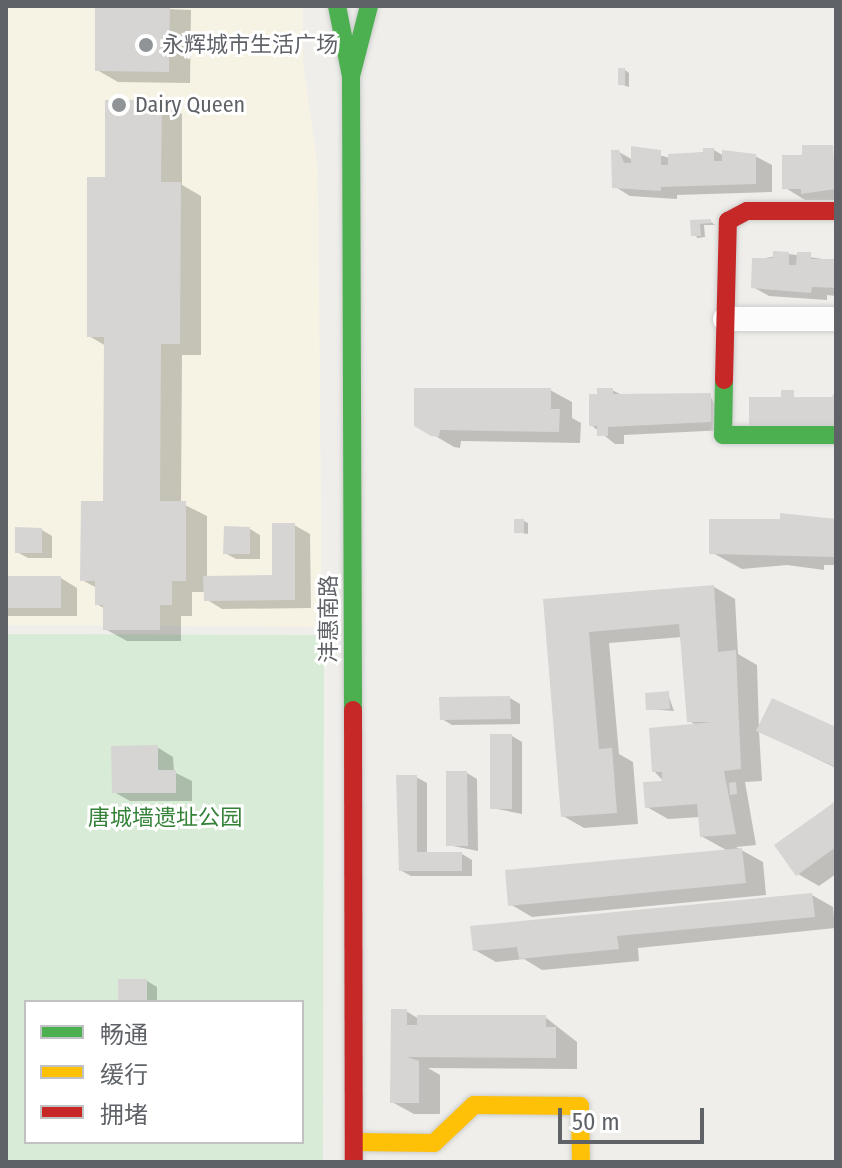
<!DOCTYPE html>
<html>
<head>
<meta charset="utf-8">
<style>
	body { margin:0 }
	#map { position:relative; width:842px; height:1168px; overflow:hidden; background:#efeeea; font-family:"Fira Sans Condensed","Noto Sans SC",sans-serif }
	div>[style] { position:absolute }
	.commercial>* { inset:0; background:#f7f3e4 }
	.green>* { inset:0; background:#d8ebd6 }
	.shadow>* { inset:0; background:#0003 }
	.building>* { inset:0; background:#d6d5d3 }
	.roads { filter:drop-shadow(0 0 2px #cbcccc) drop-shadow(0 0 2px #cbcccc) }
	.street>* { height:24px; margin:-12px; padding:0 12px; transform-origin:12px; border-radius:12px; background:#fdfcfc }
	.fast>* { height:18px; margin:-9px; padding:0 9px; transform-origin:9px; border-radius:9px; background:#4caf50 }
	.slow>* { height:18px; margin:-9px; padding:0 9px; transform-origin:9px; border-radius:9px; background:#ffc107 }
	.jam>* { height:18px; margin:-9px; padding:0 9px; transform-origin:9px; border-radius:9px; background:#c62828 }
	.dots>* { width:22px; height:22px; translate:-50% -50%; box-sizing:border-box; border:4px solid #fff; border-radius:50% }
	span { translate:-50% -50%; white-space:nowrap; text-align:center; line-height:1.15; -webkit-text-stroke:6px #fff; paint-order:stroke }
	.poi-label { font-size:22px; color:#5f6368 }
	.left { translate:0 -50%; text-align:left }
	.street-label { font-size:22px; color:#5f6368 }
	.park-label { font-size:22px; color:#348238 }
	.frame { position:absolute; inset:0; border:8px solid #5f6368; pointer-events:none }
	.legend { position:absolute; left:24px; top:1000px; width:280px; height:144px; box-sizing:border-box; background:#fff; border:2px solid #bfc1c3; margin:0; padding:10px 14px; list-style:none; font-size:24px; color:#5f6368 }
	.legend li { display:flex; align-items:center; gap:16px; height:40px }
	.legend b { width:40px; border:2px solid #bfc1c3 }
	.scale { position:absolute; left:558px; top:1108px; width:146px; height:36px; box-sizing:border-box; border:4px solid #5f6368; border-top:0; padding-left:10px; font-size:24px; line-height:28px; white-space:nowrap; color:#5f6368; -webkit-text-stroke:6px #fff; paint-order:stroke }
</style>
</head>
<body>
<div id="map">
	<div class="commercial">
		<i style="clip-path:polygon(6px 6px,303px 6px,303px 64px,318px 168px,322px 627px,6px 625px)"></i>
	</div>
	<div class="green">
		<i style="clip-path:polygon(evenodd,6px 634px,324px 635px,323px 1162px,6px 1162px,6px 634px,26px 1002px,302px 1002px,302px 1142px,26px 1142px,26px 1002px)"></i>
	</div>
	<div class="shadow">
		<i style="clip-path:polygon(97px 6px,191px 10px,190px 83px,118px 82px,97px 70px)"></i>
		<i style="clip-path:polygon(625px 70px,629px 73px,629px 87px,620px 84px)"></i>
		<i style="clip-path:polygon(161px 102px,182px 114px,182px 185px,201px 196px,201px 355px,182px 355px,181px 503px,207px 516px,207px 578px,274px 577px,294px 525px,310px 534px,311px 608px,222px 609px,206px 599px,206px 592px,192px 592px,192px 616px,181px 616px,181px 641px,127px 641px,105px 629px,105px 609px,97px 604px,97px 588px,82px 580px,105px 503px,106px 346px,89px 336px,107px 180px)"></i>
		<i style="clip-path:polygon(832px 147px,836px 200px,805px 200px,784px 187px,804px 157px)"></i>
		<i style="clip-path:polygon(633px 148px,670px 158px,714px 150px,724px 156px,755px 156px,772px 165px,772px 192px,677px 195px,677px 199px,630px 196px,614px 186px,619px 152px,633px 160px)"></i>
		<i style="clip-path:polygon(692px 221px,710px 221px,715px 225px,704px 225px,705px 237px,697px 238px)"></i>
		<i style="clip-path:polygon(789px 254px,836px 261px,836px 296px,827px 295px,827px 300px,769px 296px,753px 287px,753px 260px)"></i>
		<i style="clip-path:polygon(416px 390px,550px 390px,572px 402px,572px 418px,581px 423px,580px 443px,461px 441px,460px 448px,454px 447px,432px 434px)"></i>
		<i style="clip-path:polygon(612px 390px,622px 395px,710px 395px,726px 430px,624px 435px,624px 444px,615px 444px,591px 425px,599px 396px)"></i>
		<i style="clip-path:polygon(782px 515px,836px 521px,836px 565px,824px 565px,824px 570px,787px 565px,742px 569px,711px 552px,782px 521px)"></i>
		<i style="clip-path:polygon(524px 521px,528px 523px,528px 534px,516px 532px)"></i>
		<i style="clip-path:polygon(250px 529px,260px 535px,260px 559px,236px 559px,225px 553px)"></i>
		<i style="clip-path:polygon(42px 530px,52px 536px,52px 558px,28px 558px,17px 552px)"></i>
		<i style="clip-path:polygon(6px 533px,8px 578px,61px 578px,77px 588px,77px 616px,6px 616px)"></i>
		<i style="clip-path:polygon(714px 587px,735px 599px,738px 654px,757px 665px,759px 729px,836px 729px,836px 768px,759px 731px,762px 781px,745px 782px,756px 845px,736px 847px,763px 862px,766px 895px,532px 917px,510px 904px,728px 851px,701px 836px,700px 817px,668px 819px,647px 807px,665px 783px,654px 771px,698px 726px,689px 721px,682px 637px,609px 643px,619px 754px,633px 762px,638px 824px,584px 828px,563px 816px,545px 600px)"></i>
		<i style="clip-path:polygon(668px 694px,674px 711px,648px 709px)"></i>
		<i style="clip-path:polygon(510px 698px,520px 704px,520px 724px,452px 725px,442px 719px)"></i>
		<i style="clip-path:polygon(512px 736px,522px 742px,522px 814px,492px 808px)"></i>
		<i style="clip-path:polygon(157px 747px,173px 757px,174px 772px,192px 781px,192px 801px,130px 801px,114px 792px)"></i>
		<i style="clip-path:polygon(467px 773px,477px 779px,478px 851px,448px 845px)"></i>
		<i style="clip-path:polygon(416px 777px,427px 783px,427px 854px,462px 854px,472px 860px,472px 876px,411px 876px,400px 870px)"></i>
		<i style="clip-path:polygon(836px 803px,836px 874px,819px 886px,798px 874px)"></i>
		<i style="clip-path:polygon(812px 895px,833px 907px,835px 928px,638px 948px,639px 961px,542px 970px,524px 959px,496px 962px,475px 950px)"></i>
		<i style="clip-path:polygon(147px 981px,157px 987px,157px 1002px,120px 1002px)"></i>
		<i style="clip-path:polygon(406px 1011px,419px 1019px,545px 1017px,577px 1042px,577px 1069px,428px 1068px,440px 1075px,440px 1114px,414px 1114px,392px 1102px)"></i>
	</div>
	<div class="building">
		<i style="clip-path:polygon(95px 6px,170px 6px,169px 72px,95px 71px)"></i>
		<i style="clip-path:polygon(618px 68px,625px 68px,625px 85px,618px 85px)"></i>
		<i style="clip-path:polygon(105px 100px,162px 100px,161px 182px,181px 182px,180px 344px,161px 344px,160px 501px,186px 501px,186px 581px,172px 581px,172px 605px,160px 605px,160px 630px,103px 630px,103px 605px,95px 605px,95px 581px,80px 581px,81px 501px,103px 501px,104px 337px,87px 337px,87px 177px,105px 177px)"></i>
		<i style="clip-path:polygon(802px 145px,833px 145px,836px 189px,801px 194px,801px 189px,782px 189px,782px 155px,802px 155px)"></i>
		<i style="clip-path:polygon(631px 146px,661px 150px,661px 165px,668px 165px,668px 154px,703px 152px,703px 148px,714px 148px,714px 161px,722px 161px,722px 150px,756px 154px,756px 184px,661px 187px,661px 191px,612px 188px,611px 150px,619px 150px,624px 163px,631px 163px)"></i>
		<i style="clip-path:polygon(711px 219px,711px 223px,700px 224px,701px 236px,691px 236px,690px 220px)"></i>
		<i style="clip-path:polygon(773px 251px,789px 252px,789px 265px,796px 265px,797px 252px,811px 252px,811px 259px,836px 259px,836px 288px,812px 287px,811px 293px,751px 288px,752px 258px,773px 258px)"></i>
		<i style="clip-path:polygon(414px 388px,551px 388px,551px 409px,560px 409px,559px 432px,440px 430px,439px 437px,431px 436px,414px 426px)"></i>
		<i style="clip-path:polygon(597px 388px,613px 388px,613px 394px,711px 393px,711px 422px,608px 427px,608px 436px,597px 436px,597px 426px,589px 426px,589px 394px,597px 394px)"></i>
		<i style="clip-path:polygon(781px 390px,794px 390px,794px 397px,832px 397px,836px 390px,836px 430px,749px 428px,749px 397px,781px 397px)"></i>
		<i style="clip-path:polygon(780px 513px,836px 519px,836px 557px,709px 554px,709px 519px,780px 519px)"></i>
		<i style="clip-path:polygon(514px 519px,524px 519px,524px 533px,514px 533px)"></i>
		<i style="clip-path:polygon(272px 523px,295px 523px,295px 600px,204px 601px,203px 576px,272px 575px)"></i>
		<i style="clip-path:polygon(224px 526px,250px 527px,250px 554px,223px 554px)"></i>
		<i style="clip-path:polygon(15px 527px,42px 528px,42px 553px,15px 553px)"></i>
		<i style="clip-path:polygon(6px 576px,61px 576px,61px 608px,6px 608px)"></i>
		<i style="clip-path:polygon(714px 585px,718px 652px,736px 650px,741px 769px,724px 771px,736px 834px,700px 837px,697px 804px,645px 808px,643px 782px,662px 781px,662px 772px,652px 772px,649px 728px,713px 722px,687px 722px,679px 624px,589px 632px,599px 749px,612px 748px,617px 813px,561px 817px,543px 599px)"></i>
		<i style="clip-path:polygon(669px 691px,670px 709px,646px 710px,645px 693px)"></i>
		<i style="clip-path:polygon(510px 696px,511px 719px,440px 720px,439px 697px)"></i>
		<i style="clip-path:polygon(772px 698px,836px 727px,836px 767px,756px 731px)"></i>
		<i style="clip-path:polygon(490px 734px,512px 734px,512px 809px,490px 809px)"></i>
		<i style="clip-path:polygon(158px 745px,158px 770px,176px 770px,176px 793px,112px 793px,111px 746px)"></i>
		<i style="clip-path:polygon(446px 771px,467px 771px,468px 846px,446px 846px)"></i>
		<i style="clip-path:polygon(396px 775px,417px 775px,417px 852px,462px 852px,462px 871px,399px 871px)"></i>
		<i style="clip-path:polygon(736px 782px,737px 794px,730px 795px,729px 783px)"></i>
		<i style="clip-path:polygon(836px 801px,836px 847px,796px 876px,774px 845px)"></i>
		<i style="clip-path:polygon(742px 848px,746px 883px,508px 906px,505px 870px)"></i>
		<i style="clip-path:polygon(812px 893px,815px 917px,617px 936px,619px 949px,519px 959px,517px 947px,473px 951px,470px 926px)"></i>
		<i style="clip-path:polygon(118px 979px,147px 979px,147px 1002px,118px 1002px)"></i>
		<i style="clip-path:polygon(391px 1009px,407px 1009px,407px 1025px,417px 1025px,417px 1015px,546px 1015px,546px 1027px,556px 1027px,556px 1058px,407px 1057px,419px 1061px,419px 1103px,390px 1103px)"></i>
	</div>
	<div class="roads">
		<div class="street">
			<i style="left:725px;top:319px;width:111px"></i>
		</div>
		<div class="fast">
			<i style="left:337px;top:6px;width:71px;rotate:78.7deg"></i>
			<i style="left:351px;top:76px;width:634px;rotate:89.82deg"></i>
			<i style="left:351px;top:76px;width:72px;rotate:-75.6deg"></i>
			<i style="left:724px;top:380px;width:55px;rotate:91deg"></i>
			<i style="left:723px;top:435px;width:113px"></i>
		</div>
		<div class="slow">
			<i style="left:354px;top:1142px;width:80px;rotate:0.7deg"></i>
			<i style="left:434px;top:1143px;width:55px;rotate:-43.5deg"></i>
			<i style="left:474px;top:1105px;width:106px;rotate:0.5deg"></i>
			<i style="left:580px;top:1106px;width:56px;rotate:89deg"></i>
		</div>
		<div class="jam">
			<i style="left:724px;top:380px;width:159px;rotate:-88.6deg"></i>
			<i style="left:728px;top:221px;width:21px;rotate:-28deg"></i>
			<i style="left:747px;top:211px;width:89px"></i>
			<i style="left:353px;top:710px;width:452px;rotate:89.9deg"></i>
		</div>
	</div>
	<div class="dots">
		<i style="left:146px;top:45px;background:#919496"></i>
		<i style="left:119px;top:105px;background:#919496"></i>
	</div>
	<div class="poi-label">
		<span class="left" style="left:162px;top:45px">永辉城市生活广场</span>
		<span class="left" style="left:135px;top:105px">Dairy Queen</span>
	</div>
	<div class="street-label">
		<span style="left:329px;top:619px;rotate:-90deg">沣惠南路</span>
	</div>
	<div class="park-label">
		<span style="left:165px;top:818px">唐城墙遗址公园</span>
	</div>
	<div class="frame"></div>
	<ul class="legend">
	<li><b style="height:10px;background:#4caf50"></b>畅通</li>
	<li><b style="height:10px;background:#ffc107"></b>缓行</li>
	<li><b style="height:10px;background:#c62828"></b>拥堵</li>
	</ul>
	<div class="scale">50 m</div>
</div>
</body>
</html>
